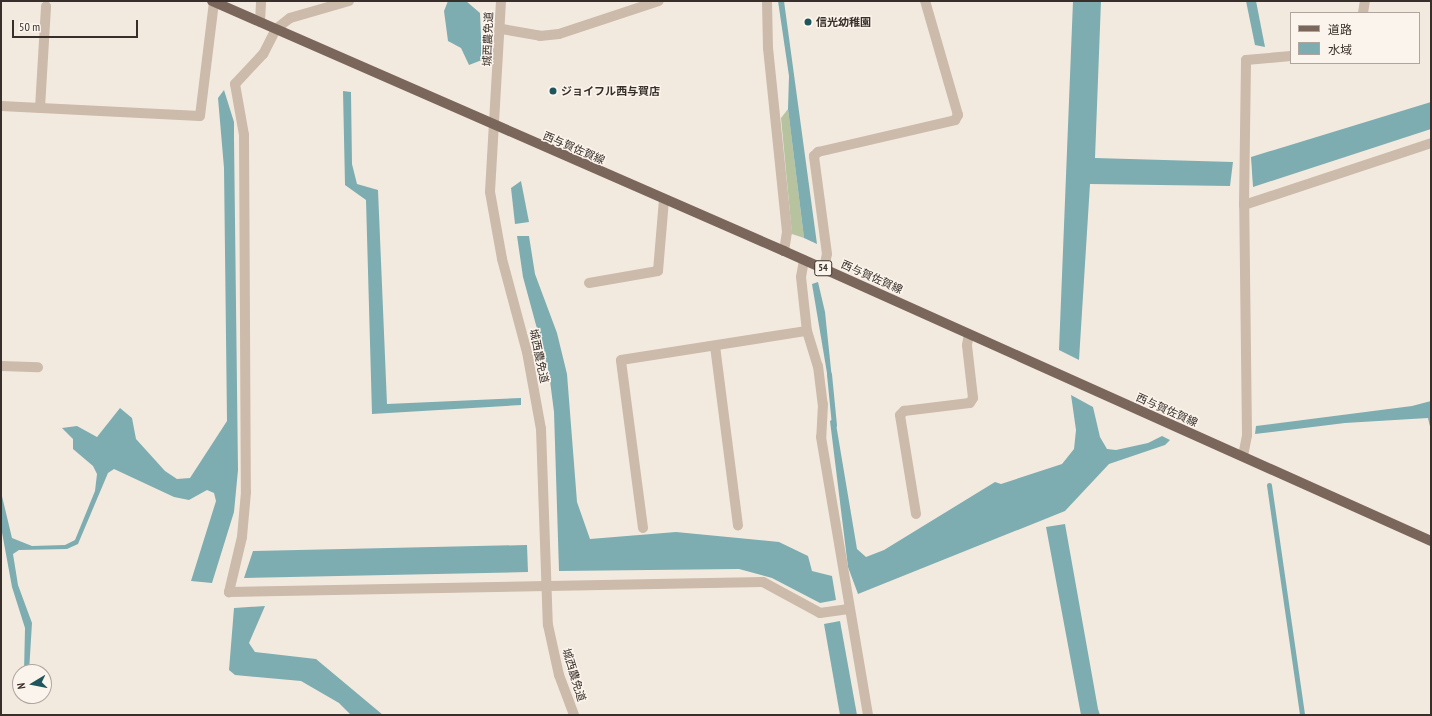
<!DOCTYPE html>
<html>
<head>
<meta charset="utf-8">
<style>
	body { margin:0 }
	#map { position:relative; width:1432px; height:716px; overflow:hidden; background:#f3eadf; font-family:"PT Sans Narrow","Noto Sans JP",sans-serif }
	div>[style] { position:absolute }
	.green>* { inset:0; background:#b6c39e }
	.water>* { inset:0; background:#7dadb1 }
	.stream>* { height:5px; margin:-2.5px; padding:0 2.5px; transform-origin:2.5px; border-radius:2.5px; background:#7dadb1 }
	.minor>* { height:10px; margin:-5px; padding:0 5px; transform-origin:5px; border-radius:5px; background:#ccbaaa }
	.tertiary>* { height:10px; margin:-5px; padding:0 5px; transform-origin:5px; border-radius:5px; background:#ccbaaa }
	.primary>* { height:10px; margin:-5px; padding:0 5px; transform-origin:5px; border-radius:5px; background:#7b665b }
	.dots>* { width:11px; height:11px; translate:-50% -50%; box-sizing:border-box; border:2px solid #faf4ec; border-radius:50% }
	span { translate:-50% -50%; white-space:nowrap; text-align:center; line-height:1.15; -webkit-text-stroke:3px #faf4ec; paint-order:stroke }
	.shield-label span { padding:1px 3px; background:#faf4ec; border:1px solid; border-radius:3px; -webkit-text-stroke-width:0 }
	.shield-label { font-size:10px; color:#392f2a; font-weight:700 }
	.poi-label { font-size:11px; color:#392f2a; font-weight:700 }
	.left { translate:0 -50%; text-align:left }
	.street-label { font-size:11px; color:#392f2a }
	.frame { position:absolute; inset:0; border:2px solid #392f2a; pointer-events:none }
	.legend { position:absolute; left:1290px; top:12px; width:130px; height:52px; box-sizing:border-box; background:#faf4ec; border:1px solid #ada59e; margin:0; padding:5px 7px; list-style:none; font-size:12px; color:#392f2a }
	.legend li { display:flex; align-items:center; gap:8px; height:20px }
	.legend b { width:20px; border:1px solid #ada59e }
	.north { position:absolute; left:12px; top:664px; width:40px; height:40px; box-sizing:border-box; background:#faf4ec; border:1px solid #ada59e; border-radius:50%; rotate:260deg; font-size:11px; font-weight:700; line-height:16px; text-align:center; color:#392f2a }
	.north::after { content:''; display:block; margin:auto; width:14px; height:18px; background:#1e565c; clip-path:polygon(50% 0,100% 100%,50% 72%,0 100%) }
	.scale { position:absolute; left:12px; top:20px; width:126px; height:18px; box-sizing:border-box; border:2px solid #392f2a; border-top:0; padding-left:5px; font-size:12px; line-height:14px; white-space:nowrap; color:#392f2a; -webkit-text-stroke:3px #faf4ec; paint-order:stroke }
</style>
</head>
<body>
<div id="map">
	<div class="green">
		<i style="clip-path:polygon(788px 109px,804px 238px,792px 234px,781px 118px)"></i>
	</div>
	<div class="water">
		<i style="clip-path:polygon(448px 1px,466px 1px,480px 13px,482px 60px,469px 65px,461px 48px,448px 41px,444px 11px)"></i>
		<i style="clip-path:polygon(778px 1px,784px 1px,817px 244px,804px 238px,788px 109px,789px 76px)"></i>
		<i style="clip-path:polygon(1073px 1px,1101px 1px,1095px 158px,1233px 162px,1230px 186px,1090px 184px,1079px 360px,1059px 350px)"></i>
		<i style="clip-path:polygon(1246px 1px,1256px 1px,1265px 47px,1255px 45px)"></i>
		<i style="clip-path:polygon(224px 90px,234px 122px,234px 137px,238px 470px,234px 512px,212px 583px,191px 581px,216px 501px,214px 493px,207px 490px,189px 500px,174px 497px,114px 469px,108px 473px,78px 544px,67px 549px,19px 550px,13px 554px,18px 585px,32px 623px,29px 672px,24px 672px,25px 628px,12px 587px,1px 527px,1px 492px,12px 538px,32px 546px,65px 545px,75px 540px,95px 491px,97px 474px,93px 466px,73px 449px,73px 439px,62px 428px,77px 426px,97px 437px,120px 408px,132px 418px,136px 439px,165px 471px,177px 479px,190px 478px,227px 421px,224px 168px,218px 98px)"></i>
		<i style="clip-path:polygon(343px 91px,351px 92px,352px 164px,357px 184px,378px 190px,387px 404px,521px 398px,521px 405px,372px 414px,366px 200px,345px 185px)"></i>
		<i style="clip-path:polygon(1431px 102px,1431px 129px,1253px 187px,1251px 157px)"></i>
		<i style="clip-path:polygon(521px 181px,529px 222px,515px 224px,511px 188px)"></i>
		<i style="clip-path:polygon(517px 236px,529px 236px,535px 274px,557px 333px,567px 374px,577px 502px,590px 539px,676px 532px,779px 542px,808px 556px,812px 571px,832px 576px,836px 600px,820px 603px,772px 578px,739px 569px,559px 571px,554px 412px,549px 373px,523px 277px)"></i>
		<i style="clip-path:polygon(818px 282px,825px 312px,832px 379px,828px 379px,812px 284px)"></i>
		<i style="clip-path:polygon(1071px 395px,1093px 407px,1100px 437px,1107px 449px,1116px 450px,1148px 443px,1162px 436px,1170px 440px,1165px 445px,1109px 464px,1065px 511px,858px 594px,848px 567px,830px 421px,835px 418px,857px 549px,866px 557px,884px 550px,995px 482px,1001px 484px,1062px 464px,1074px 449px,1076px 430px)"></i>
		<i style="clip-path:polygon(1431px 401px,1431px 431px,1428px 418px,1345px 423px,1255px 434px,1256px 426px,1412px 406px)"></i>
		<i style="clip-path:polygon(1065px 524px,1098px 709px,1100px 715px,1081px 715px,1046px 527px)"></i>
		<i style="clip-path:polygon(527px 545px,528px 572px,244px 578px,253px 551px)"></i>
		<i style="clip-path:polygon(265px 606px,249px 643px,255px 652px,316px 659px,383px 715px,351px 715px,339px 703px,301px 681px,235px 675px,229px 670px,234px 608px)"></i>
		<i style="clip-path:polygon(840px 621px,857px 715px,840px 715px,824px 624px)"></i>
	</div>
	<div class="stream">
		<i style="left:829px;top:374px;width:51px;rotate:84.4deg"></i>
		<i style="left:1269px;top:485px;width:232px;rotate:81.8deg"></i>
	</div>
	<div class="minor">
		<i style="left:349px;top:1px;width:61px;rotate:163.9deg"></i>
		<i style="left:290px;top:18px;width:18px;rotate:142deg"></i>
		<i style="left:276px;top:29px;width:28px;rotate:117deg"></i>
		<i style="left:263px;top:54px;width:41px;rotate:133deg"></i>
		<i style="left:235px;top:84px;width:52px;rotate:80deg"></i>
		<i style="left:244px;top:135px;width:357px;rotate:89.7deg"></i>
		<i style="left:246px;top:492px;width:45px;rotate:95.1deg"></i>
		<i style="left:242px;top:537px;width:57px;rotate:103.3deg"></i>
		<i style="left:229px;top:592px;width:534px;rotate:-1.07deg"></i>
		<i style="left:763px;top:582px;width:65px;rotate:28.5deg"></i>
		<i style="left:820px;top:613px;width:29px;rotate:-8deg"></i>
		<i style="left:767px;top:1px;width:47px;rotate:88.8deg"></i>
		<i style="left:768px;top:48px;width:185px;rotate:84.1deg"></i>
		<i style="left:787px;top:232px;width:19px;rotate:99deg"></i>
		<i style="left:1363px;top:13px;width:12px;rotate:-81deg"></i>
		<i style="left:260px;top:22px;width:21px;rotate:-87deg"></i>
		<i style="left:502px;top:29px;width:39px;rotate:10deg"></i>
		<i style="left:540px;top:36px;width:19px;rotate:-6deg"></i>
		<i style="left:559px;top:34px;width:105px;rotate:-18.3deg"></i>
		<i style="left:1px;top:106px;width:199px;rotate:2.9deg"></i>
		<i style="left:200px;top:116px;width:115px;rotate:-83deg"></i>
		<i style="left:40px;top:108px;width:102px;rotate:-86.6deg"></i>
		<i style="left:1244px;top:205px;width:197px;rotate:-18.3deg"></i>
		<i style="left:804px;top:260px;width:17px;rotate:100deg"></i>
		<i style="left:801px;top:277px;width:54px;rotate:83.7deg"></i>
		<i style="left:807px;top:331px;width:37px;rotate:73deg"></i>
		<i style="left:818px;top:366px;width:38px;rotate:83deg"></i>
		<i style="left:823px;top:404px;width:33px;rotate:93deg"></i>
		<i style="left:821px;top:437px;width:282px;rotate:80.4deg"></i>
		<i style="left:824px;top:269px;width:15px;rotate:-79deg"></i>
		<i style="left:827px;top:254px;width:99px;rotate:-97.6deg"></i>
		<i style="left:814px;top:156px;width:6px;rotate:-45deg"></i>
		<i style="left:818px;top:152px;width:141px;rotate:-13.1deg"></i>
		<i style="left:955px;top:120px;width:6px;rotate:-59deg"></i>
		<i style="left:958px;top:115px;width:119px;rotate:-106.1deg"></i>
		<i style="left:589px;top:283px;width:70px;rotate:-9.9deg"></i>
		<i style="left:658px;top:271px;width:72px;rotate:-85.2deg"></i>
		<i style="left:715px;top:346px;width:181px;rotate:82.7deg"></i>
		<i style="left:1px;top:366px;width:37px;rotate:2deg"></i>
		<i style="left:1243px;top:456px;width:21px;rotate:-79deg"></i>
		<i style="left:1247px;top:435px;width:230px;rotate:-90.7deg"></i>
		<i style="left:1244px;top:205px;width:145px;rotate:-89.2deg"></i>
		<i style="left:1246px;top:60px;width:45px;rotate:-5.1deg"></i>
		<i style="left:916px;top:514px;width:100px;rotate:-99.2deg"></i>
		<i style="left:900px;top:415px;width:6px;rotate:-45deg"></i>
		<i style="left:904px;top:411px;width:66px;rotate:-6.9deg"></i>
		<i style="left:970px;top:403px;width:6px;rotate:-59deg"></i>
		<i style="left:973px;top:398px;width:53px;rotate:-96.5deg"></i>
		<i style="left:967px;top:345px;width:11px;rotate:-80deg"></i>
		<i style="left:643px;top:528px;width:169px;rotate:-97.5deg"></i>
		<i style="left:621px;top:360px;width:188px;rotate:-8.9deg"></i>
	</div>
	<div class="tertiary">
		<i style="left:501px;top:1px;width:191px;rotate:93.3deg"></i>
		<i style="left:490px;top:192px;width:68px;rotate:79.8deg"></i>
		<i style="left:502px;top:259px;width:96px;rotate:75deg"></i>
		<i style="left:527px;top:352px;width:78px;rotate:79.7deg"></i>
		<i style="left:541px;top:429px;width:196px;rotate:88deg"></i>
		<i style="left:548px;top:625px;width:51px;rotate:77.6deg"></i>
		<i style="left:559px;top:675px;width:43px;rotate:69.4deg"></i>
	</div>
	<div class="primary">
		<i style="left:212px;top:1px;width:624px;rotate:23.61deg"></i>
		<i style="left:784px;top:251px;width:709px;rotate:24.14deg"></i>
	</div>
	<div class="dots">
		<i style="left:808px;top:22px;background:#1e565c"></i>
		<i style="left:553px;top:91px;background:#1e565c"></i>
	</div>
	<div class="shield-label">
		<span style="left:823px;top:268px">54</span>
	</div>
	<div class="poi-label">
		<span class="left" style="left:816px;top:22px">信光幼稚園</span>
		<span class="left" style="left:561px;top:91px">ジョイフル西与賀店</span>
	</div>
	<div class="street-label">
		<span style="left:488px;top:39px;rotate:-88deg">城西農免道</span>
		<span style="left:574px;top:148px;rotate:23deg">西与賀佐賀線</span>
		<span style="left:872px;top:277px;rotate:24deg">西与賀佐賀線</span>
		<span style="left:539px;top:356px;rotate:78deg">城西農免道</span>
		<span style="left:1167px;top:410px;rotate:24deg">西与賀佐賀線</span>
		<span style="left:574px;top:675px;rotate:73deg">城西農免道</span>
	</div>
	<div class="frame"></div>
	<ul class="legend">
	<li><b style="height:5px;background:#7b665b"></b>道路</li>
	<li><b style="height:11px;background:#7dadb1"></b>水域</li>
	</ul>
	<div class="north">N</div>
	<div class="scale">50 m</div>
</div>
</body>
</html>
